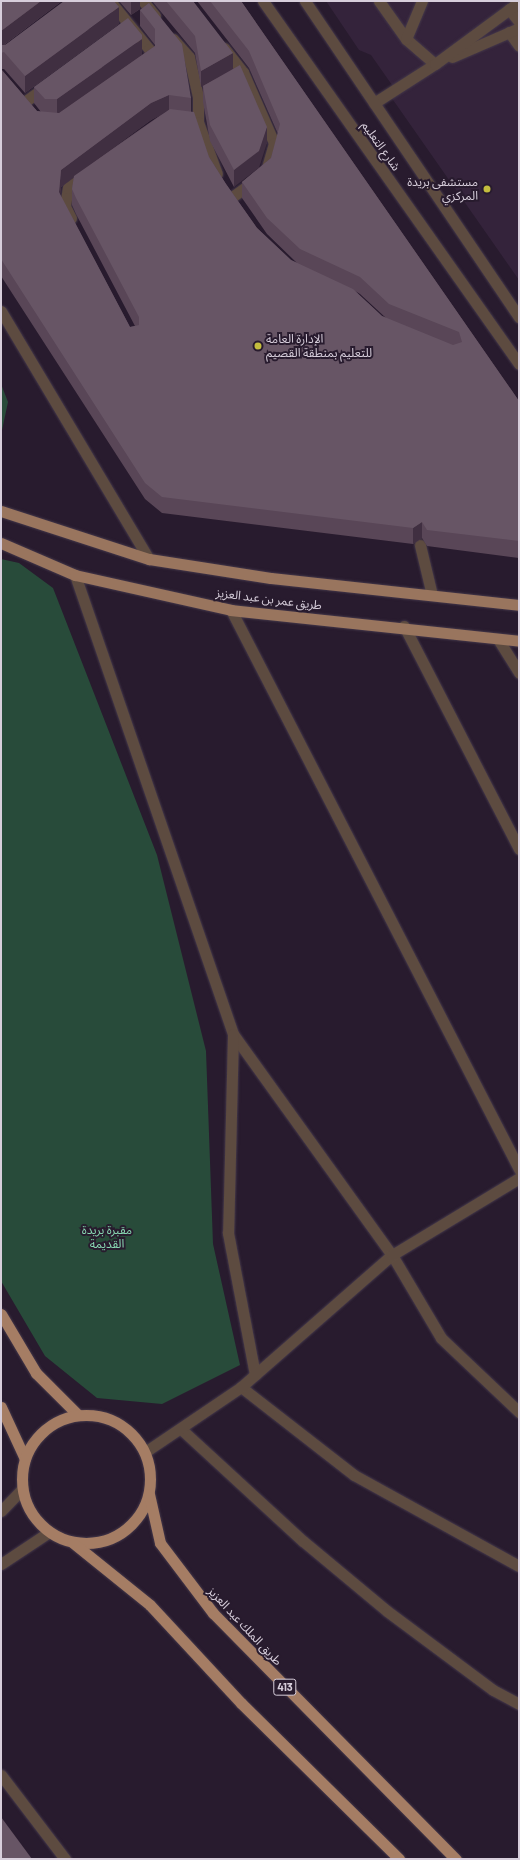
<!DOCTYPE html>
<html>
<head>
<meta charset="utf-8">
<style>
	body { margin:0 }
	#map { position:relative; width:520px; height:1860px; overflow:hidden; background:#281b2e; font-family:Barlow,"Noto Sans Arabic",sans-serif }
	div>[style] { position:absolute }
	.built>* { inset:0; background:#34233b }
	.green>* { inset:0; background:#284b3a }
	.roads { filter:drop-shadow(0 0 1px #44384a) drop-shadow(0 0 1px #44384a) }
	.service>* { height:11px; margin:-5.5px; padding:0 5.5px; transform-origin:5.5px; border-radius:5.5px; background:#5d4b40 }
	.minor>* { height:11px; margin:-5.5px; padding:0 5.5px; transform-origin:5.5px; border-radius:5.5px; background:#5d4b40 }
	.tertiary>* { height:11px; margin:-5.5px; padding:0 5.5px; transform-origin:5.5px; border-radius:5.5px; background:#5d4b40 }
	.primary>* { height:11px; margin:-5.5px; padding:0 5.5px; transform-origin:5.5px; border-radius:5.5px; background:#99755e }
	.trunk>* { height:11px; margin:-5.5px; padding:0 5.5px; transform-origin:5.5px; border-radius:5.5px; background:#a57d64 }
	.trunk>.ring { margin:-5.5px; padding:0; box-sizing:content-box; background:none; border:11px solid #a57d64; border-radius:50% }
	.wall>* { inset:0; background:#594657 }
	.shaded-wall>* { inset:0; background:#402f41 }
	.building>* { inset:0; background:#675565 }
	.dots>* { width:11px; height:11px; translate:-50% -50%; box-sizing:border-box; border:2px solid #281b2e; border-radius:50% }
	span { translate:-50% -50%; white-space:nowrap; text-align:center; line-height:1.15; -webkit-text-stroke:4px #281b2e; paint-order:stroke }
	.shield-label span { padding:1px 3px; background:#281b2e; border:1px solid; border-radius:3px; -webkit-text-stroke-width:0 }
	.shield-label { font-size:11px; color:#d7cedb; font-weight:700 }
	.street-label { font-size:12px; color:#d7cedb }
	.poi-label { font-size:12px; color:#d7cedb }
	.right { translate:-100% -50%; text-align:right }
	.left { translate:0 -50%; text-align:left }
	.park-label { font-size:12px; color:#88d8b2 }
	.frame { position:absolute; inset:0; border:2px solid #d7cedb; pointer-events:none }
</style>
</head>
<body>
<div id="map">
	<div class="built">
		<i style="clip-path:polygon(326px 1px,519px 1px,519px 280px,391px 97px,392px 85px,371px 55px,359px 50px)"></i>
	</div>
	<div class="green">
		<i style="clip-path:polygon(1px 384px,8px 402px,1px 435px)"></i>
		<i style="clip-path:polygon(1px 559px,19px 563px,53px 588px,157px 855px,206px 1051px,213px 1244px,240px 1365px,162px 1404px,97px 1398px,45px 1356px,1px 1281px)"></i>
	</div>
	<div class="roads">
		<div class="service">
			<i style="left:110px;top:1px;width:62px;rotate:50.9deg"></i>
			<i style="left:149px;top:49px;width:5px;rotate:68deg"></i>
			<i style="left:151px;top:54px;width:9px;rotate:126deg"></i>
			<i style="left:143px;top:1px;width:19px;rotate:51deg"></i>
			<i style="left:379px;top:1px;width:47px;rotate:54.6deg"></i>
			<i style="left:406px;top:39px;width:38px;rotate:41deg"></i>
			<i style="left:509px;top:9px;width:16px;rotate:52deg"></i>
			<i style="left:509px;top:32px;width:17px;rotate:54deg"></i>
			<i style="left:173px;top:39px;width:24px;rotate:48deg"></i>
			<i style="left:189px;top:57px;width:41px;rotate:77.3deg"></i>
			<i style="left:198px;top:97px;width:25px;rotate:90deg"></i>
			<i style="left:198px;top:122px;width:55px;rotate:69.9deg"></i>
			<i style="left:406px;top:39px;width:41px;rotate:-67.2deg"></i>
			<i style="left:224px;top:48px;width:31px;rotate:52deg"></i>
			<i style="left:243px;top:72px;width:6px;rotate:149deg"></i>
			<i style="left:452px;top:57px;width:73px;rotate:-23.4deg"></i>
			<i style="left:243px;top:72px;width:77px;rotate:66.4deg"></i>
			<i style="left:274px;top:143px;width:25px;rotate:106deg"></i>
			<i style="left:23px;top:103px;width:29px;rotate:-36deg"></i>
			<i style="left:374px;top:103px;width:72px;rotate:-32.6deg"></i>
			<i style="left:435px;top:64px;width:104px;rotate:-36.4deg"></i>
			<i style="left:232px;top:197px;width:27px;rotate:-36deg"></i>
			<i style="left:71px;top:218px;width:13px;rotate:-117deg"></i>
			<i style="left:65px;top:206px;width:18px;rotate:-81deg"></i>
			<i style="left:68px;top:188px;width:21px;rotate:-37deg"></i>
			<i style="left:420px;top:545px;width:51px;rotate:76.5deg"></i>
		</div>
		<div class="minor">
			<i style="left:1px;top:311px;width:289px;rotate:59.2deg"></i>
			<i style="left:75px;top:575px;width:485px;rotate:71deg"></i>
			<i style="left:233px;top:1034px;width:272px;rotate:54.3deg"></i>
			<i style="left:392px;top:1255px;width:96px;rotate:59.4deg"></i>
			<i style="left:441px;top:1338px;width:108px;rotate:43.5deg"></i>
			<i style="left:231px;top:610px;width:629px;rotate:62.74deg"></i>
			<i style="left:404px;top:626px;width:251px;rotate:62.7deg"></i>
			<i style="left:498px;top:639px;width:40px;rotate:58deg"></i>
			<i style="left:233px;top:1034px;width:199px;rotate:91.4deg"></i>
			<i style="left:228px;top:1233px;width:144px;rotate:79.2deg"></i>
			<i style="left:241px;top:1387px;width:143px;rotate:37.9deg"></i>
			<i style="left:354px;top:1475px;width:188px;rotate:28.9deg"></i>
			<i style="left:181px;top:1429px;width:166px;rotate:42.6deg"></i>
			<i style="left:303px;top:1541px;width:109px;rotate:39.8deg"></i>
			<i style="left:387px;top:1611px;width:132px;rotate:36.7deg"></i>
			<i style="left:493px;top:1690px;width:30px;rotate:28deg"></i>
		</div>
		<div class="tertiary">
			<i style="left:263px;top:1px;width:444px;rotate:54.8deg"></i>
			<i style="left:305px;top:1px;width:382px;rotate:55.9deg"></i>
			<i style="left:145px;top:1452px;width:116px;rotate:-34.1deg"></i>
			<i style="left:241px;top:1387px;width:201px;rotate:-41.2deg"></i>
			<i style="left:392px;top:1255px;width:149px;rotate:-31.2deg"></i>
			<i style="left:1px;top:1511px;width:30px;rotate:-46deg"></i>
			<i style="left:1px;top:1564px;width:58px;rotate:-33.7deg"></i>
			<i style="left:1px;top:1775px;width:106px;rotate:52.7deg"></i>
		</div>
		<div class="primary">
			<i style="left:1px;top:511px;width:156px;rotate:18deg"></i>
			<i style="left:149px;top:559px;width:123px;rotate:8.9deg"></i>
			<i style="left:271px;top:578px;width:249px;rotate:6.2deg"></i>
			<i style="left:1px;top:543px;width:81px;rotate:23.4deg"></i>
			<i style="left:75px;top:575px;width:160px;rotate:12.6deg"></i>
			<i style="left:231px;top:610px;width:290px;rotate:6.1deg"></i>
		</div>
		<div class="trunk">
			<i style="left:1px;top:1314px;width:69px;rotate:59.3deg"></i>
			<i style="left:36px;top:1373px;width:59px;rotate:45deg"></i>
			<i style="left:1px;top:1407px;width:57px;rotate:65.2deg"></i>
			<i class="ring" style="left:22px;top:1415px;width:117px;height:117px"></i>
			<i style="left:149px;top:1494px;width:50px;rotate:77.3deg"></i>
			<i style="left:160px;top:1543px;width:88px;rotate:52.9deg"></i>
			<i style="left:213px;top:1613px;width:346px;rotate:45.4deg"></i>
			<i style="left:72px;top:1542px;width:100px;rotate:38.9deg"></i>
			<i style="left:150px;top:1605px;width:134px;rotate:47.1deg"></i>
			<i style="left:241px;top:1703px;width:222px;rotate:44.6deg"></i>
		</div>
	</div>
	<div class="wall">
		<i style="clip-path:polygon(1px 1px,62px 1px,4px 45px,119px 24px,25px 93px,4px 69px,1px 69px)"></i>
		<i style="clip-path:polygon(119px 1px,140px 1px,140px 9px,131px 15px)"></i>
		<i style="clip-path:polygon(152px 1px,193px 1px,233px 69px,267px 143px,234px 187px,210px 141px,203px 102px,203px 86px,201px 87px,195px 53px)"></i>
		<i style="clip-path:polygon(evenodd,197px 1px,241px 1px,519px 401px,519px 558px,427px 546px,422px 538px,413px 544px,162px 513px,145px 499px,1px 276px,1px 69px,37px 111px,41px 112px,34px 103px,34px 87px,142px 55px,155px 46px,155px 45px,140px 26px,140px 10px,149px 3px,191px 98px,191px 112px,209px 157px,226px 184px,257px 228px,291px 260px,297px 263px,267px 234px,242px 198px,242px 182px,271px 158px,278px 134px,249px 68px,197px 1px,162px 114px,99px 158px,151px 120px,162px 114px,197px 1px,74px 177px,72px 189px,72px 205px,76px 214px,135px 326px,130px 327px,60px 195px,61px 187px,74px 177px,197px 1px,355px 291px,360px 294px,386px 318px,382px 316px,355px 291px)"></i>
	</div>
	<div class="shaded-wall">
		<i style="clip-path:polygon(41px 1px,62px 1px,1px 47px,1px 31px)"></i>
		<i style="clip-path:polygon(131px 1px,140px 1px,140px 9px,131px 15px)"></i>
		<i style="clip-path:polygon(119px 7px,119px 24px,25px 93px,25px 76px)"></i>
		<i style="clip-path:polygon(142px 39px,142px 55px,57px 115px,57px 99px)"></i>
		<i style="clip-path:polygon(233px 53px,233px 70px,201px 87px,201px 71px)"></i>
		<i style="clip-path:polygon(169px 95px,169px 111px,151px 120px,61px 187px,59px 209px,59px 192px,61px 170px,151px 103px)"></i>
		<i style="clip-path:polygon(267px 127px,267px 143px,259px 168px,234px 187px,234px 170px)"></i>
		<i style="clip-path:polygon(422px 522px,422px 538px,413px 544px,413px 528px)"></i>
	</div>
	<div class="building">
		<i style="clip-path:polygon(1px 1px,41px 1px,1px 31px)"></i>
		<i style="clip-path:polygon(64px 1px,114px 1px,119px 7px,25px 76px,4px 52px,1px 53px,1px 45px,5px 45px)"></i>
		<i style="clip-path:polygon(166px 1px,193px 1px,233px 53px,201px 71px,195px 36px)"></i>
		<i style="clip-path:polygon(210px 1px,241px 1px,519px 401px,519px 541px,427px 530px,422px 522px,413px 528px,162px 497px,145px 483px,1px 259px,1px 69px,37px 111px,59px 113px,155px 46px,155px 29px,140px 10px,149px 3px,182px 44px,191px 98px,169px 95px,151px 103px,61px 170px,59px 192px,130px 327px,139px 325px,139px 317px,76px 198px,72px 189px,74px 176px,170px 109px,194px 112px,209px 157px,226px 184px,257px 228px,291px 260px,353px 289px,382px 316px,453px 345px,462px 342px,459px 332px,389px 304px,360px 277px,300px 249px,267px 218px,242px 182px,271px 158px,280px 124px,249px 51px)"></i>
		<i style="clip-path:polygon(128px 18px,142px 35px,142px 39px,57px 99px,45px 99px,34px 87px)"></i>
		<i style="clip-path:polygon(240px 65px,267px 127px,259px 151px,234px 170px,210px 125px,203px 86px)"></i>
		<i style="clip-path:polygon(1px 1817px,32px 1859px,1px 1859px)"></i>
	</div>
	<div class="dots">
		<i style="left:487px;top:189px;background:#c4bd3e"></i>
		<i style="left:258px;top:346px;background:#c4bd3e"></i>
	</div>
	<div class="shield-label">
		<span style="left:285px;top:1687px">413</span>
	</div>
	<div class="street-label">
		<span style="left:381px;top:146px;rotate:55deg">شارع التعليم</span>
		<span style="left:269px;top:599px;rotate:7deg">طريق عمر بن عبد العزيز</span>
		<span style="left:245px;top:1626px;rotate:47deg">طريق الملك عبد العزيز</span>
	</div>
	<div class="poi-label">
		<span class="right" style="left:478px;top:189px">مستشفى بريدة<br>المركزي</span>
		<span class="left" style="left:266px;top:346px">الإدارة العامة<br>للتعليم بمنطقة القصيم</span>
	</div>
	<div class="park-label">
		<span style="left:107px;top:1237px">مقبرة بريدة<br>القديمة</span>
	</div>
	<div class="frame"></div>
</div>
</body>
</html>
